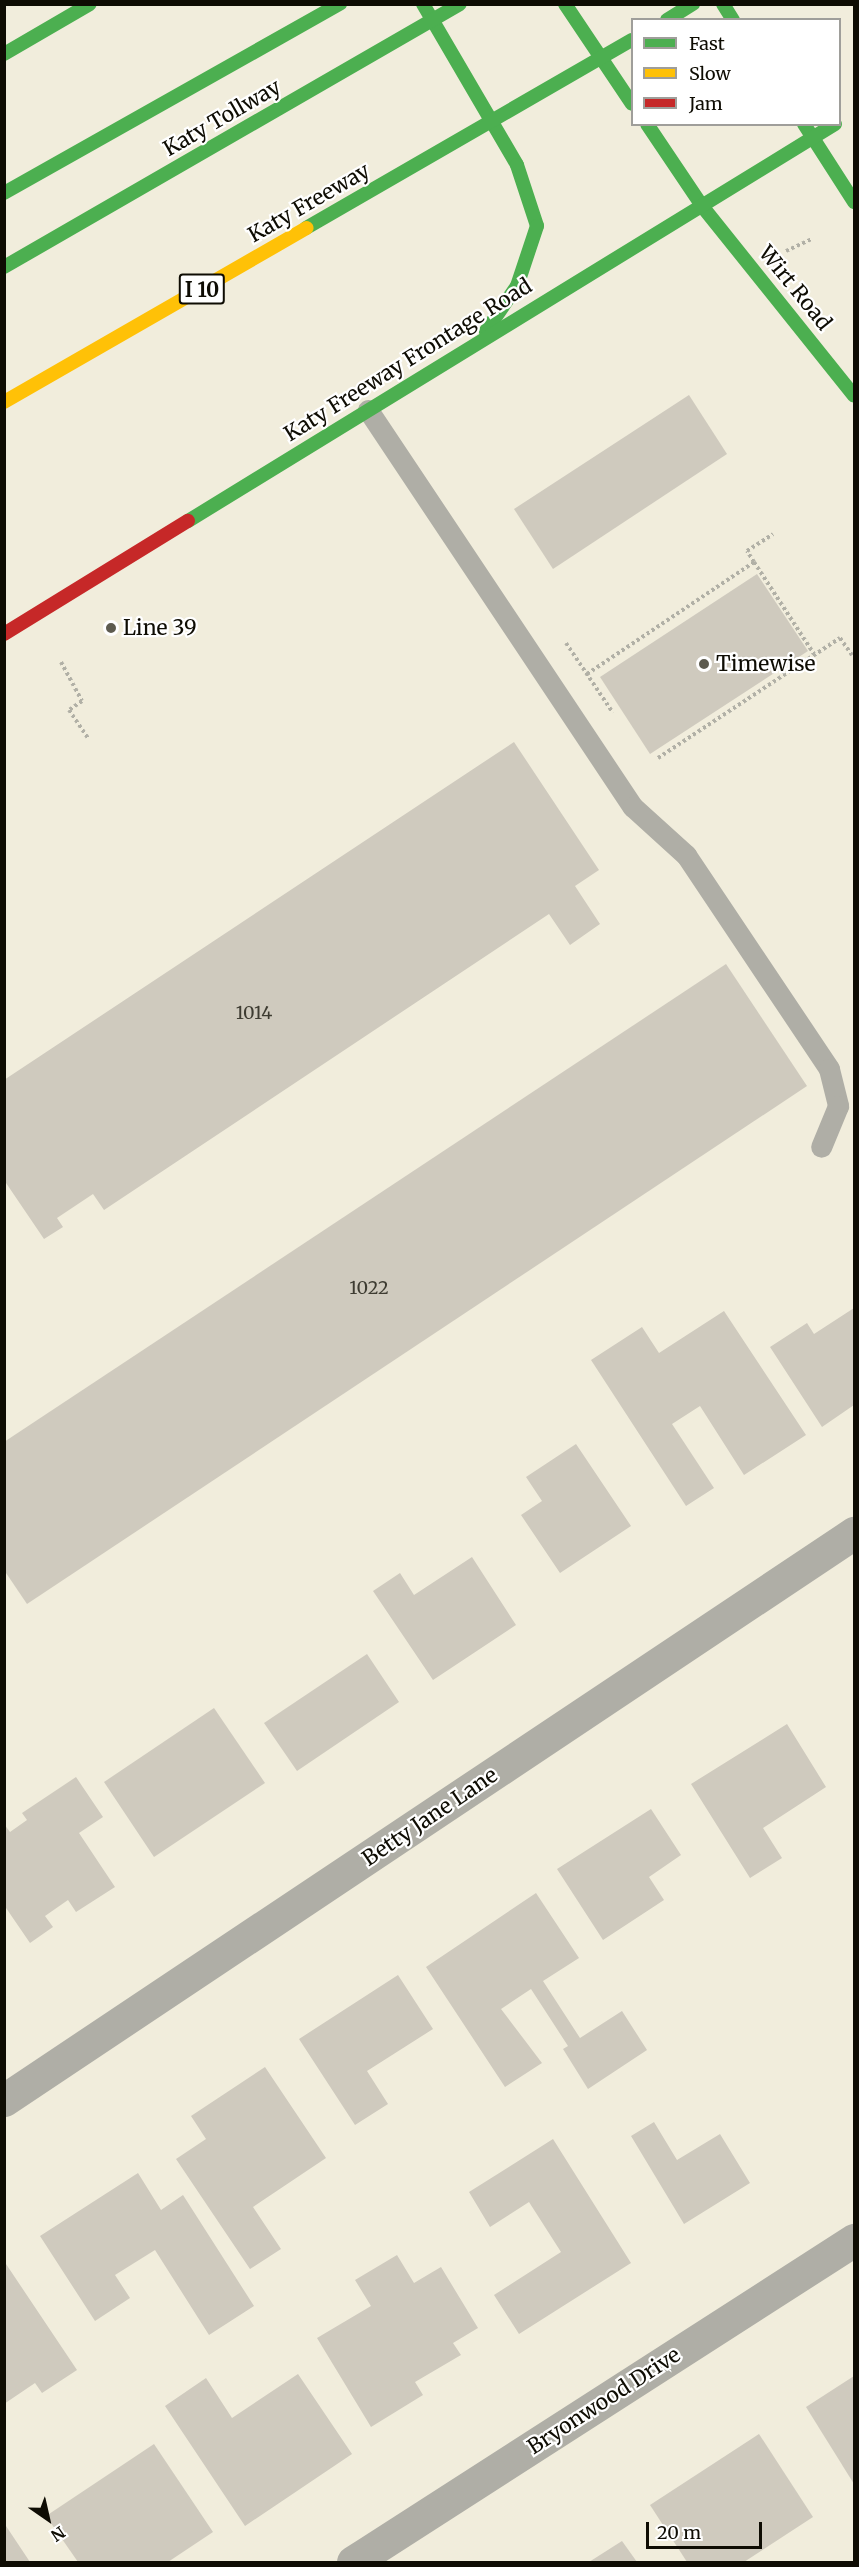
<!DOCTYPE html>
<html>
<head>
<meta charset="utf-8">
<style>
	body { margin:0 }
	#map { position:relative; width:859px; height:2567px; overflow:hidden; background:#f1eddc; font-family:Merriweather,serif }
	div>[style] { position:absolute }
	.building>* { inset:0; background:#cfcabe }
	.path>* { height:4px; margin-top:-2px; transform-origin:0; background:repeating-linear-gradient(90deg,#b1b0a6 0 3px,transparent 0 6px) }
	.lane>* { height:21px; margin:-10.5px; padding:0 10.5px; transform-origin:10.5px; border-radius:10.5px; background:#afaea6 }
	.street>* { height:33px; margin:-16.5px; padding:0 16.5px; transform-origin:16.5px; border-radius:16.5px; background:#afaea6 }
	.fast>* { height:14px; margin:-7px; padding:0 7px; transform-origin:7px; border-radius:7px; background:#4caf50 }
	.slow>* { height:14px; margin:-7px; padding:0 7px; transform-origin:7px; border-radius:7px; background:#ffc107 }
	.jam>* { height:14px; margin:-7px; padding:0 7px; transform-origin:7px; border-radius:7px; background:#c62828 }
	.dots>* { width:16px; height:16px; translate:-50% -50%; box-sizing:border-box; border:3px solid #fff; border-radius:50% }
	span { translate:-50% -50%; white-space:nowrap; text-align:center; line-height:1.15; -webkit-text-stroke:4.5px #fff; paint-order:stroke }
	.number-label { font-size:18px; color:#3e3c32 }
	.number-label span { -webkit-text-stroke-width:0 }
	.shield-label span { padding:2px 4px; background:#fff; border:2px solid; border-radius:4px; -webkit-text-stroke-width:0 }
	.shield-label { font-size:20px; color:#0e0c03; font-weight:700 }
	.street-label { font-size:21px; color:#0e0c03 }
	.poi-label { font-size:21px; color:#0e0c03 }
	.left { translate:0 -50%; text-align:left }
	.frame { position:absolute; inset:0; border:6px solid #0e0c03; pointer-events:none }
	.legend { position:absolute; left:631px; top:18px; width:210px; height:108px; box-sizing:border-box; background:#fff; border:2px solid #9f9e9a; margin:0; padding:8px 10px; list-style:none; font-size:18px; color:#0e0c03 }
	.legend li { display:flex; align-items:center; gap:12px; height:30px }
	.legend b { width:30px; border:2px solid #9f9e9a }
	.north { position:absolute; left:18px; top:2489px; width:60px; height:60px; -webkit-text-stroke:4px #fff; paint-order:stroke; rotate:146deg; font-size:16px; font-weight:700; line-height:24px; text-align:center; color:#0e0c03 }
	.north::after { content:''; display:block; margin:auto; width:21px; height:27px; background:#0e0c03; clip-path:polygon(50% 0,100% 100%,50% 72%,0 100%) }
	.scale { position:absolute; left:646px; top:2522px; width:116px; height:27px; box-sizing:border-box; border:3px solid #0e0c03; border-top:0; padding-left:8px; font-size:18px; line-height:21px; white-space:nowrap; color:#0e0c03; -webkit-text-stroke:4px #fff; paint-order:stroke }
</style>
</head>
<body>
<div id="map">
	<div class="building">
		<i style="clip-path:polygon(689px 395px,727px 454px,553px 569px,514px 509px)"></i>
		<i style="clip-path:polygon(757px 574px,808px 651px,650px 754px,600px 677px)"></i>
		<i style="clip-path:polygon(514px 742px,599px 870px,575px 886px,600px 924px,570px 945px,549px 914px,104px 1210px,93px 1194px,57px 1218px,63px 1227px,44px 1239px,4px 1180px,4px 1080px)"></i>
		<i style="clip-path:polygon(726px 964px,807px 1086px,27px 1604px,4px 1570px,4px 1442px)"></i>
		<i style="clip-path:polygon(854px 1308px,854px 1405px,822px 1427px,770px 1347px,807px 1323px,814px 1334px)"></i>
		<i style="clip-path:polygon(724px 1311px,806px 1435px,744px 1475px,700px 1406px,672px 1424px,714px 1488px,686px 1506px,591px 1360px,642px 1327px,659px 1353px)"></i>
		<i style="clip-path:polygon(576px 1444px,631px 1526px,560px 1573px,521px 1515px,542px 1501px,526px 1477px)"></i>
		<i style="clip-path:polygon(472px 1557px,516px 1625px,433px 1680px,373px 1591px,400px 1573px,414px 1595px)"></i>
		<i style="clip-path:polygon(367px 1654px,399px 1702px,297px 1771px,264px 1723px)"></i>
		<i style="clip-path:polygon(214px 1708px,265px 1783px,154px 1857px,104px 1782px)"></i>
		<i style="clip-path:polygon(787px 1724px,826px 1787px,763px 1828px,782px 1858px,750px 1878px,691px 1784px)"></i>
		<i style="clip-path:polygon(76px 1777px,103px 1817px,79px 1833px,115px 1887px,76px 1912px,68px 1900px,45px 1916px,53px 1927px,30px 1943px,4px 1905px,4px 1824px,10px 1832px,27px 1820px,22px 1813px)"></i>
		<i style="clip-path:polygon(651px 1809px,681px 1855px,649px 1877px,664px 1900px,603px 1940px,557px 1869px)"></i>
		<i style="clip-path:polygon(536px 1893px,579px 1958px,543px 1981px,580px 2038px,622px 2011px,647px 2050px,588px 2089px,563px 2049px,568px 2046px,531px 1989px,501px 2009px,542px 2063px,505px 2087px,426px 1967px)"></i>
		<i style="clip-path:polygon(398px 1975px,433px 2029px,367px 2071px,388px 2104px,355px 2125px,299px 2039px)"></i>
		<i style="clip-path:polygon(265px 2067px,326px 2158px,253px 2207px,281px 2249px,250px 2269px,176px 2159px,206px 2139px,191px 2116px)"></i>
		<i style="clip-path:polygon(654px 2122px,677px 2160px,720px 2134px,750px 2183px,684px 2224px,631px 2136px)"></i>
		<i style="clip-path:polygon(553px 2139px,631px 2263px,519px 2334px,494px 2295px,561px 2252px,529px 2202px,490px 2227px,469px 2192px)"></i>
		<i style="clip-path:polygon(138px 2173px,161px 2210px,183px 2195px,254px 2306px,209px 2335px,155px 2250px,115px 2275px,130px 2298px,95px 2321px,40px 2236px)"></i>
		<i style="clip-path:polygon(397px 2255px,414px 2283px,441px 2267px,478px 2328px,453px 2343px,461px 2355px,415px 2382px,423px 2395px,371px 2427px,317px 2338px,371px 2306px,355px 2280px)"></i>
		<i style="clip-path:polygon(4px 2261px,77px 2370px,42px 2393px,35px 2383px,4px 2404px)"></i>
		<i style="clip-path:polygon(298px 2374px,352px 2454px,245px 2526px,165px 2406px,206px 2378px,232px 2418px)"></i>
		<i style="clip-path:polygon(854px 2376px,854px 2484px,806px 2407px)"></i>
		<i style="clip-path:polygon(759px 2434px,813px 2517px,744px 2562px,687px 2562px,650px 2505px)"></i>
		<i style="clip-path:polygon(154px 2444px,213px 2532px,168px 2562px,78px 2562px,46px 2516px)"></i>
		<i style="clip-path:polygon(4px 2523px,30px 2562px,4px 2562px)"></i>
		<i style="clip-path:polygon(622px 2541px,637px 2562px,589px 2562px)"></i>
	</div>
	<div class="path">
		<i style="left:786px;top:251px;width:29px;rotate:-25deg"></i>
		<i style="left:754px;top:562px;width:13px;rotate:-122deg"></i>
		<i style="left:747px;top:551px;width:31px;rotate:-33deg"></i>
		<i style="left:566px;top:643px;width:84px;rotate:56.1deg"></i>
		<i style="left:61px;top:662px;width:44px;rotate:61.7deg"></i>
		<i style="left:82px;top:701px;width:16px;rotate:145deg"></i>
		<i style="left:69px;top:710px;width:34px;rotate:56deg"></i>
		<i style="left:587px;top:674px;width:201px;rotate:-33.8deg"></i>
		<i style="left:754px;top:562px;width:110px;rotate:56.9deg"></i>
		<i style="left:658px;top:758px;width:218px;rotate:-33.4deg"></i>
		<i style="left:840px;top:638px;width:21px;rotate:55deg"></i>
	</div>
	<div class="lane">
		<i style="left:368px;top:410px;width:477px;rotate:56.3deg"></i>
		<i style="left:633px;top:807px;width:72px;rotate:42.2deg"></i>
		<i style="left:686px;top:855px;width:257px;rotate:56.2deg"></i>
		<i style="left:829px;top:1069px;width:38px;rotate:76deg"></i>
		<i style="left:838px;top:1106px;width:44px;rotate:112.5deg"></i>
	</div>
	<div class="street">
		<i style="left:4px;top:2100px;width:1022px;rotate:-33.71deg"></i>
		<i style="left:353px;top:2562px;width:596px;rotate:-32.73deg"></i>
	</div>
	<div class="fast">
		<i style="left:423px;top:4px;width:186px;rotate:59.7deg"></i>
		<i style="left:517px;top:165px;width:64px;rotate:71.8deg"></i>
		<i style="left:537px;top:226px;width:63px;rotate:108.4deg"></i>
		<i style="left:517px;top:286px;width:55px;rotate:124.6deg"></i>
		<i style="left:565px;top:4px;width:120px;rotate:56.2deg"></i>
		<i style="left:723px;top:4px;width:19px;rotate:58deg"></i>
		<i style="left:667px;top:20px;width:31px;rotate:-32deg"></i>
		<i style="left:4px;top:54px;width:99px;rotate:-30.2deg"></i>
		<i style="left:647px;top:124px;width:99px;rotate:56.1deg"></i>
		<i style="left:702px;top:206px;width:243px;rotate:51.3deg"></i>
		<i style="left:804px;top:124px;width:93px;rotate:57.3deg"></i>
		<i style="left:4px;top:193px;width:386px;rotate:-29.4deg"></i>
		<i style="left:306px;top:228px;width:376px;rotate:-30deg"></i>
		<i style="left:4px;top:267px;width:526px;rotate:-29.97deg"></i>
		<i style="left:188px;top:521px;width:759px;rotate:-31.53deg"></i>
	</div>
	<div class="slow">
		<i style="left:4px;top:402px;width:349px;rotate:-29.9deg"></i>
	</div>
	<div class="jam">
		<i style="left:4px;top:634px;width:216px;rotate:-31.6deg"></i>
	</div>
	<div class="dots">
		<i style="left:111px;top:628px;background:#5d5b4f"></i>
		<i style="left:704px;top:664px;background:#5d5b4f"></i>
	</div>
	<div class="number-label">
		<span style="left:254px;top:1013px">1014</span>
		<span style="left:369px;top:1288px">1022</span>
	</div>
	<div class="shield-label">
		<span style="left:202px;top:289px">I 10</span>
	</div>
	<div class="street-label">
		<span style="left:222px;top:118px;rotate:-30deg">Katy Tollway</span>
		<span style="left:309px;top:203px;rotate:-30deg">Katy Freeway</span>
		<span style="left:795px;top:288px;rotate:51deg">Wirt Road</span>
		<span style="left:408px;top:360px;rotate:-32deg">Katy Freeway Frontage Road</span>
		<span style="left:430px;top:1817px;rotate:-34deg">Betty Jane Lane</span>
		<span style="left:604px;top:2401px;rotate:-33deg">Bryonwood Drive</span>
	</div>
	<div class="poi-label">
		<span class="left" style="left:123px;top:628px">Line 39</span>
		<span class="left" style="left:716px;top:664px">Timewise</span>
	</div>
	<div class="frame"></div>
	<ul class="legend">
	<li><b style="height:8px;background:#4caf50"></b>Fast</li>
	<li><b style="height:8px;background:#ffc107"></b>Slow</li>
	<li><b style="height:8px;background:#c62828"></b>Jam</li>
	</ul>
	<div class="north">N</div>
	<div class="scale">20 m</div>
</div>
</body>
</html>
